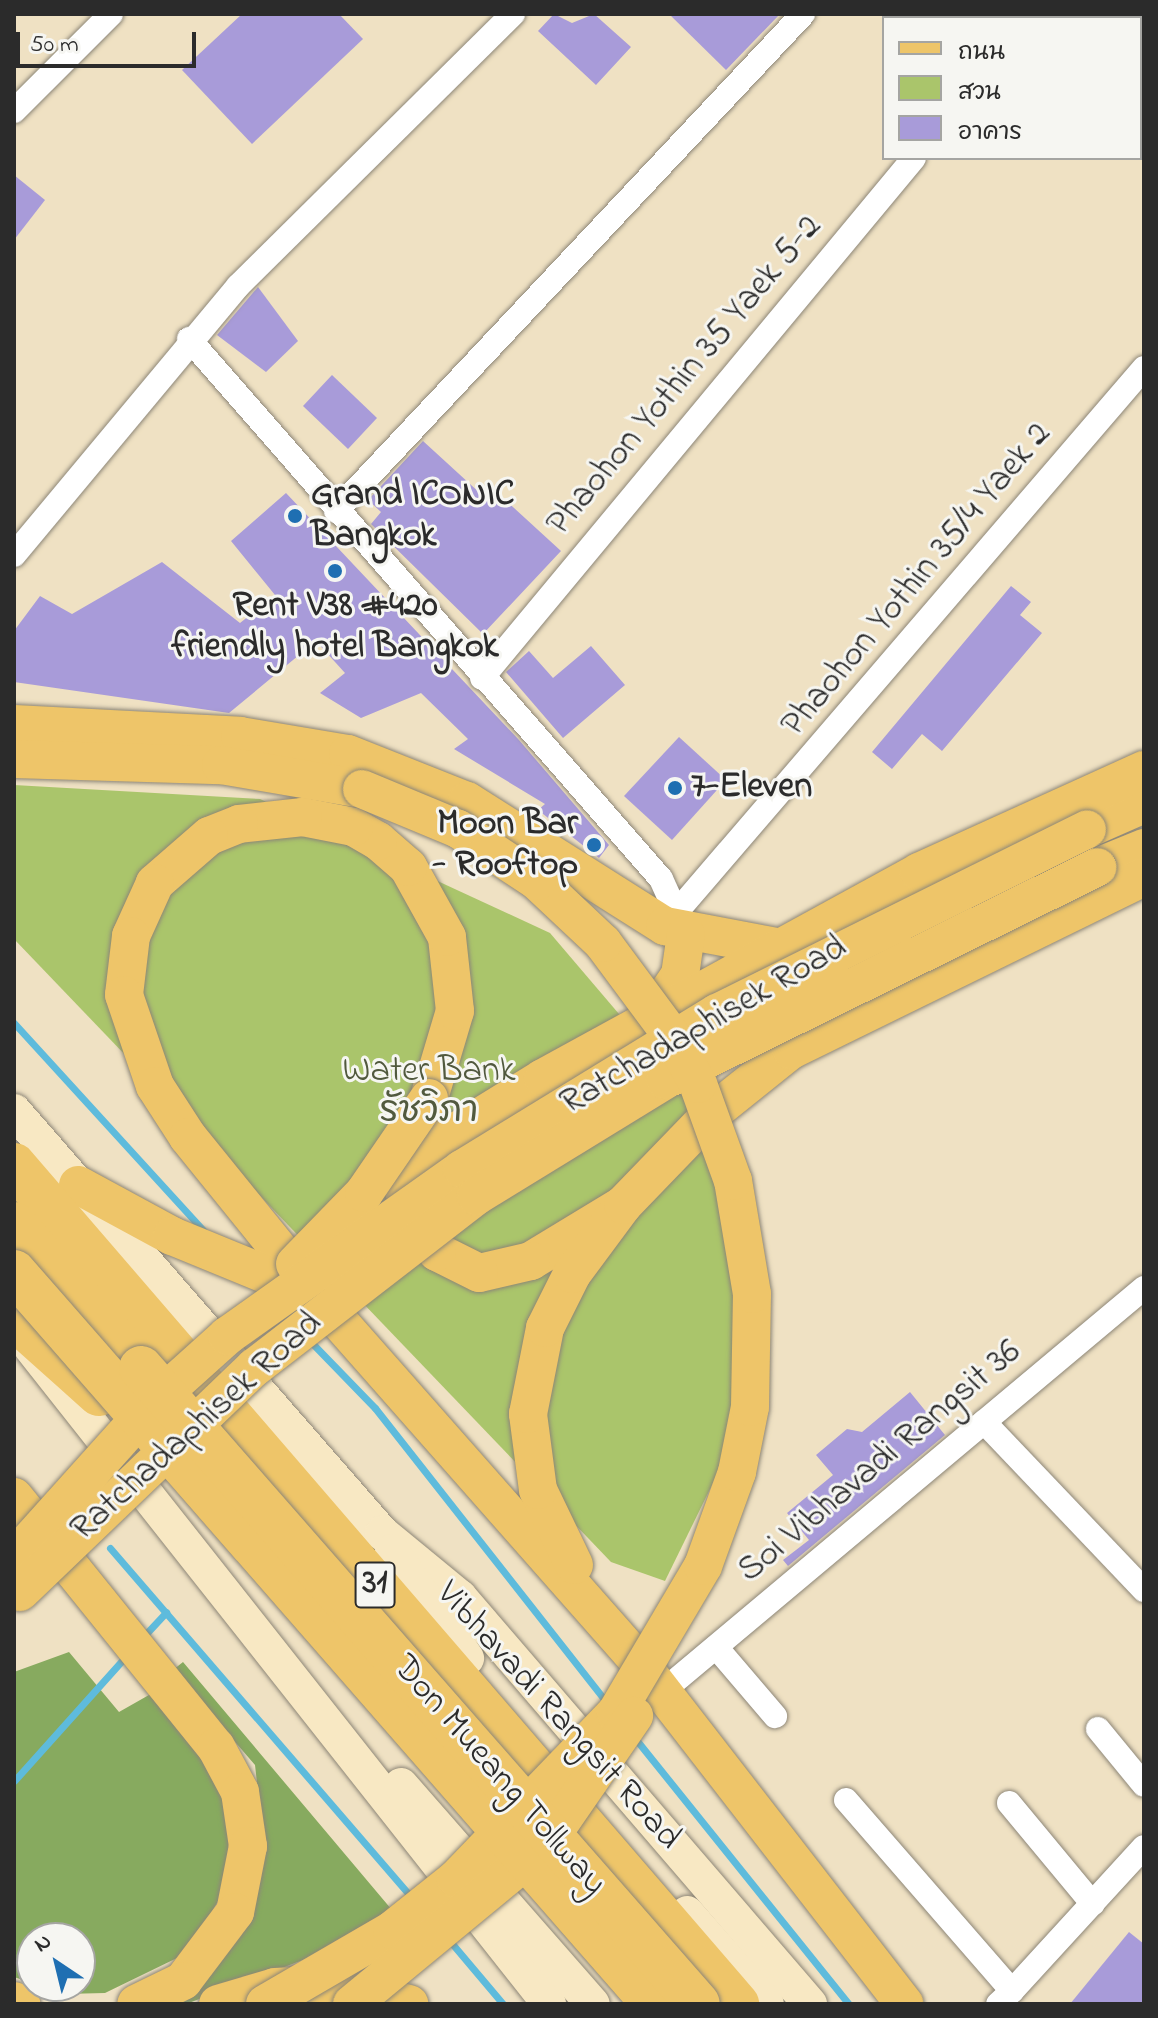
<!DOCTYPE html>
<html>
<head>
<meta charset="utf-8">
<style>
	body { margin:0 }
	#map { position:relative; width:1158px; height:2018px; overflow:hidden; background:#efe1c3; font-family:"Indie Flower","Playpen Sans Thai",sans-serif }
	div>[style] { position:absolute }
	.green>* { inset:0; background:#aac56b }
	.forest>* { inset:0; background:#87aa5f }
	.stream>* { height:7px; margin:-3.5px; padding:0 3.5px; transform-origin:3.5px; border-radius:3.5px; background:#5ebbdc }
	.building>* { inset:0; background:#a89bd9 }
	.roads { filter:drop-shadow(0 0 2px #8d8677) drop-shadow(0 0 2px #8d8677) }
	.street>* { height:24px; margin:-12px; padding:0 12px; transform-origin:12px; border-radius:12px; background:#fff }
	.secondary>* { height:34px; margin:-17px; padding:0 17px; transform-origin:17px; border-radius:17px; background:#f8e8c3 }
	.primary>* { height:38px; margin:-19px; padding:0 19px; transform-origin:19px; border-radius:19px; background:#eec569 }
	.highway>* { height:44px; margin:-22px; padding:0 22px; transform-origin:22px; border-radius:22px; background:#eec569 }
	.bridges { filter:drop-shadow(0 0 2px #8d8677) drop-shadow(0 0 2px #8d8677) }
	.primary-bridge>* { height:38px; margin:-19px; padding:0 19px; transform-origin:19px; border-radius:19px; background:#eec569 }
	.highway-bridge>* { height:44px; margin:-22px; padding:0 22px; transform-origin:22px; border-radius:22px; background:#eec569 }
	.dots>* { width:22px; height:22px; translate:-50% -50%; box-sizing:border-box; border:4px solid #f6f6f2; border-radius:50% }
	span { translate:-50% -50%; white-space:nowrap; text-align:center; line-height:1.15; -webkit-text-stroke:6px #f6f6f2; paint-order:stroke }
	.shield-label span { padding:2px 6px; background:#f6f6f2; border:2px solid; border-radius:6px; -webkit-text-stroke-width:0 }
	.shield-label { font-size:34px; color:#2b2b2b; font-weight:700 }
	.street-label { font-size:36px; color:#2b2b2b }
	.poi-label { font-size:36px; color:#2b2b2b; font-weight:700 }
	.left { translate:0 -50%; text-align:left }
	.right { translate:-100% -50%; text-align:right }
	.park-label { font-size:36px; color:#51593e }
	.frame { position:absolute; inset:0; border:16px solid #2b2b2b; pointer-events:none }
	.legend { position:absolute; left:882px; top:16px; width:260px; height:144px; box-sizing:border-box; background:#f6f6f2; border:2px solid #a5a5a2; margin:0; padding:10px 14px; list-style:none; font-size:24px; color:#2b2b2b }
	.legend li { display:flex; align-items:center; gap:16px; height:40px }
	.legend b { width:40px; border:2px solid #a5a5a2 }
	.north { position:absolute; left:16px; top:1922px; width:80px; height:80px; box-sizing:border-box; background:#f6f6f2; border:2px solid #a5a5a2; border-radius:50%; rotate:325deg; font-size:22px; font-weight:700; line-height:32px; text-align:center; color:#2b2b2b }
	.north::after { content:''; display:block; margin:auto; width:28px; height:36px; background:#1f6fb2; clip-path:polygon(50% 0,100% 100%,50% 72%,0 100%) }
	.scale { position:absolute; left:16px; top:32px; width:180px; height:36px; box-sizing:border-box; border:4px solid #2b2b2b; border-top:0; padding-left:10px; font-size:24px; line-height:28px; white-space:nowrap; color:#2b2b2b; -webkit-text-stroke:6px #f6f6f2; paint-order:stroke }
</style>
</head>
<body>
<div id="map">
	<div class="green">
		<i style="clip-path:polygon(14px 785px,260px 799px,550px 933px,688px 1095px,716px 1165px,747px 1325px,737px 1434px,665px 1581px,611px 1562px,14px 939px)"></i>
	</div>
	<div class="forest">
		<i style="clip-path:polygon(evenodd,69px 1652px,119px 1712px,156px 1691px,210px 1755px,235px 1818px,223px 1892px,204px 1926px,177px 1958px,105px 1993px,64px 1994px,14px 1977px,14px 1672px,69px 1652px,32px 1938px,80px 1938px,80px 1986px,32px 1986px,32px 1938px)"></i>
		<i style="clip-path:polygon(183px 1662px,392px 1910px,340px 1946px,186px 2004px,167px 2004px,265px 1854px,255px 1765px,173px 1670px)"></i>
	</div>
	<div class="stream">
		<i style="left:14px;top:1023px;width:282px;rotate:47.6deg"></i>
		<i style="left:310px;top:1341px;width:93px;rotate:45.9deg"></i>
		<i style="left:375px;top:1408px;width:378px;rotate:51.8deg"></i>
		<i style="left:110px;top:1548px;width:462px;rotate:49.2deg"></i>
		<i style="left:143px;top:1637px;width:34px;rotate:-47deg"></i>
		<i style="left:634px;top:1737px;width:343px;rotate:51.2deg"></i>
		<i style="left:14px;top:1781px;width:169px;rotate:-48.1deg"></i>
		<i style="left:449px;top:1940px;width:84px;rotate:49.8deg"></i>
	</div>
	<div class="building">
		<i style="clip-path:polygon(242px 14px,339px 14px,363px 39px,252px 144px,182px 70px)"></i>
		<i style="clip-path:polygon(554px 14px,572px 23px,594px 14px,631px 47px,596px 85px,538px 31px)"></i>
		<i style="clip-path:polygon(669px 14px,780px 14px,726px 70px)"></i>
		<i style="clip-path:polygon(14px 175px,45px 200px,14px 240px)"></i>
		<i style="clip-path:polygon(258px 287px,298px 341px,266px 372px,217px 335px)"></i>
		<i style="clip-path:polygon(332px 375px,377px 418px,348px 449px,303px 406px)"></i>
		<i style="clip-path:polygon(423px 441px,482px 495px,490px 486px,561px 551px,483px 634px,371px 524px,381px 512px,368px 500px)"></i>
		<i style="clip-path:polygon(286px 493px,519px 740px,609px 845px,599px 858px,538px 810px,545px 804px,454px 749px,468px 739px,421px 693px,361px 718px,320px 693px,345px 673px,316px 641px,229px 713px,14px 682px,14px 631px,40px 596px,72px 614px,162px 562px,240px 623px,275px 595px,231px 541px)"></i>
		<i style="clip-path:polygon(1011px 586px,1031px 602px,1020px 615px,1042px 633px,942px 751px,922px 734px,892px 769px,872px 752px)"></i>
		<i style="clip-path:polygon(591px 646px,625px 685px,563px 738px,506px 672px,529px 651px,553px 678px)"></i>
		<i style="clip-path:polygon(679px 737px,726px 780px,672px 840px,624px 796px)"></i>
		<i style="clip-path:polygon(910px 1392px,945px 1435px,788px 1566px,783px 1560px,809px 1540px,787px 1513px,833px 1475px,816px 1455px,847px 1429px,862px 1432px)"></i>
		<i style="clip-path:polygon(1129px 1932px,1144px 1944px,1144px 2004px,1070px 2004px)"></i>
	</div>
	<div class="roads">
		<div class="street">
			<i style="left:1035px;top:18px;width:5px;rotate:-53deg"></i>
			<i style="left:14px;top:111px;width:137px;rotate:-45deg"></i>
			<i style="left:189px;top:339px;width:717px;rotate:48.84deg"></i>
			<i style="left:661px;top:879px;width:60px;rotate:65.6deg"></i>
			<i style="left:336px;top:511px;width:682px;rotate:-46.78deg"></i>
			<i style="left:14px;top:555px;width:350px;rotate:-50.2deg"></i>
			<i style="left:238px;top:286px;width:387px;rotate:-44.7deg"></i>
			<i style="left:482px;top:678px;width:676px;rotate:-50.28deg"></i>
			<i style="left:680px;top:908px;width:712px;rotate:-49.33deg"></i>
			<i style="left:984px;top:1422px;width:232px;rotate:46.4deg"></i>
			<i style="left:716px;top:1647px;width:91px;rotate:49.5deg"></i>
			<i style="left:663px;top:1691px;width:628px;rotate:-39.96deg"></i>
			<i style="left:1098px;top:1729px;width:72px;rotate:50.6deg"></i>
			<i style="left:846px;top:1800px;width:253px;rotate:49deg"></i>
			<i style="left:1012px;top:1991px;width:19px;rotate:137deg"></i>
			<i style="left:1009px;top:1803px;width:131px;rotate:50.3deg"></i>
			<i style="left:1012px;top:1991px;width:195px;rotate:-47.5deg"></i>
		</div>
		<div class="secondary">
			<i style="left:14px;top:1111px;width:560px;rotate:48.91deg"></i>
			<i style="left:382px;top:1533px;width:101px;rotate:39.4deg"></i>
			<i style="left:460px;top:1597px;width:537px;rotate:49.31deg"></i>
			<i style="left:31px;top:1348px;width:836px;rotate:51.7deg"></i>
			<i style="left:392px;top:1551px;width:131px;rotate:55deg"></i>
			<i style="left:401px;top:1785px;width:291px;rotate:48.8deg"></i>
			<i style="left:687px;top:1913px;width:121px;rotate:48.7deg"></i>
		</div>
		<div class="primary">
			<i style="left:14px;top:724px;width:226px;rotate:3deg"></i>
			<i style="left:240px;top:736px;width:109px;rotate:9.5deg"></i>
			<i style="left:348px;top:754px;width:128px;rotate:21.6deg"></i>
			<i style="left:467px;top:801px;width:234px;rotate:32.3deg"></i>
			<i style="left:665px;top:926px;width:113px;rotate:10.7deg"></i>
			<i style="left:14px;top:759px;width:207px;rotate:1.7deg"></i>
			<i style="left:221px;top:765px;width:143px;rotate:9.7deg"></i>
			<i style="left:1087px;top:829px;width:62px;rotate:-23.7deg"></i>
			<i style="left:1097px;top:867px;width:51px;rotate:-22deg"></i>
			<i style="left:654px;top:1013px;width:46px;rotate:-55.6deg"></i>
			<i style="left:680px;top:975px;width:41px;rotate:-81.7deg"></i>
			<i style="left:429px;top:1098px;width:91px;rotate:-73.4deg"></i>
			<i style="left:455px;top:1011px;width:74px;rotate:-96.2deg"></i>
			<i style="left:447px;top:937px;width:80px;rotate:-119.1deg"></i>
			<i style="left:408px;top:867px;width:40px;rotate:-139deg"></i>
			<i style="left:378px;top:841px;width:28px;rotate:-150deg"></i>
			<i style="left:354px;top:827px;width:52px;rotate:-168.9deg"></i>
			<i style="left:303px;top:817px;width:64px;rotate:173.8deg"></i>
			<i style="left:239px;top:824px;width:32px;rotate:158deg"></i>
			<i style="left:209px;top:836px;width:72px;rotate:139deg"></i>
			<i style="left:155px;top:883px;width:58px;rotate:114.4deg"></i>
			<i style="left:131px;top:936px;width:59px;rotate:96.8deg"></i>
			<i style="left:124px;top:995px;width:96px;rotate:71.2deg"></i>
			<i style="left:155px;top:1086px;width:61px;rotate:57.1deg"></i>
			<i style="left:188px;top:1137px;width:211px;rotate:51deg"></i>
			<i style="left:321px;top:1301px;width:476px;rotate:48.6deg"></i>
			<i style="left:636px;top:1658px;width:438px;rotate:52.2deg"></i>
			<i style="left:78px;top:1185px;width:107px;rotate:28.5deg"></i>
			<i style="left:172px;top:1236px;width:145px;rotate:22.3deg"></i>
			<i style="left:623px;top:1205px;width:108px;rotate:148.7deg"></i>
			<i style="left:531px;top:1261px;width:53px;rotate:167deg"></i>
			<i style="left:479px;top:1273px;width:47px;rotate:-153.4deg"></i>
			<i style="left:437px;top:1252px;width:69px;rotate:-118.4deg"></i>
			<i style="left:404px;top:1191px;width:45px;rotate:-62.3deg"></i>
			<i style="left:425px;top:1151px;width:139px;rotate:-31.7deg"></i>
			<i style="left:543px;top:1078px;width:429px;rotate:-28.7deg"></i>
			<i style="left:919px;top:872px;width:247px;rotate:-24.4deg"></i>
			<i style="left:14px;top:1497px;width:321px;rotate:51.1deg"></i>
			<i style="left:216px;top:1747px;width:51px;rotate:61.9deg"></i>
			<i style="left:240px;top:1792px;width:55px;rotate:81.6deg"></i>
			<i style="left:248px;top:1846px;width:67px;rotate:101.1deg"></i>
			<i style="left:235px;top:1912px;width:86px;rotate:127deg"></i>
			<i style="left:183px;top:1981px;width:52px;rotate:153.9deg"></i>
			<i style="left:574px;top:1565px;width:83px;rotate:-115.6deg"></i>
			<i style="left:538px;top:1490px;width:77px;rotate:-97.5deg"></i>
			<i style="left:528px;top:1414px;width:88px;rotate:-78.8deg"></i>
			<i style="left:545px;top:1328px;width:60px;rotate:-63.4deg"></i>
			<i style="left:572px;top:1274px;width:86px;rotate:-53.5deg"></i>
			<i style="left:623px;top:1205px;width:127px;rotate:-46deg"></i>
			<i style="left:711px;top:1114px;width:102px;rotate:-38.7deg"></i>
			<i style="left:791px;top:1050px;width:393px;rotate:-26.1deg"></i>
			<i style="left:14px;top:2001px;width:8px;rotate:23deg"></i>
			<i style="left:218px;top:2004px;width:59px;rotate:-16.6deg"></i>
			<i style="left:275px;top:1987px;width:56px;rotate:-3.1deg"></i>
			<i style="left:331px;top:1984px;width:81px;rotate:14.4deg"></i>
		</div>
		<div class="highway">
			<i style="left:14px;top:1165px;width:1108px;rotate:49.25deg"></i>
			<i style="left:14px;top:1224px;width:192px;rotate:48.6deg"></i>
			<i style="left:14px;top:1318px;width:114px;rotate:41.8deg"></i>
		</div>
	</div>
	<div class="bridges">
		<div class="primary-bridge">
			<i style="left:295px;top:1264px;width:99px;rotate:-45.8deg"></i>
			<i style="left:364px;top:1193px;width:115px;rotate:-55.6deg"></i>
			<i style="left:14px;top:1558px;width:212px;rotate:-48.1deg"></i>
			<i style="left:156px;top:1400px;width:96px;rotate:-42deg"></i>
			<i style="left:227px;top:1336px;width:288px;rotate:-35.4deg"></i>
			<i style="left:462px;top:1169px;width:299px;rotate:-31.5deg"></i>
			<i style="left:717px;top:1013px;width:413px;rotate:-26.4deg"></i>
			<i style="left:20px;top:1592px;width:325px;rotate:-43.8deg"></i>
			<i style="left:255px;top:1367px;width:279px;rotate:-37.7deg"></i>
			<i style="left:476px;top:1196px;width:222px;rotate:-31.5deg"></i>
			<i style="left:665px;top:1080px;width:482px;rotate:-26.2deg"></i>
			<i style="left:265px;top:2004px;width:147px;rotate:-30.2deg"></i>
			<i style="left:392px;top:1930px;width:82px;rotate:-38.6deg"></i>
			<i style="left:456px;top:1879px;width:231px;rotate:-46.1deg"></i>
			<i style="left:616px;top:1713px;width:171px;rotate:-59.4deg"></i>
			<i style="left:703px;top:1566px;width:100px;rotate:-70.1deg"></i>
			<i style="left:737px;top:1472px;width:66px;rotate:-78.7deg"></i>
			<i style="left:750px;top:1407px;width:113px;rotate:-89deg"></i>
			<i style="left:752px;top:1294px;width:115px;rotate:-99.5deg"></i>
			<i style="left:733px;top:1181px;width:103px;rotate:-109.8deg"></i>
			<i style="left:698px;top:1084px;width:60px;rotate:-119.1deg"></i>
			<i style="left:669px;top:1032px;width:111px;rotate:-126.6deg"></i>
			<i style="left:603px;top:943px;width:91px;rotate:-136.8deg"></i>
			<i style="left:537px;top:881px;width:95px;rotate:-146.6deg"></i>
			<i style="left:458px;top:829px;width:104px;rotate:-157.4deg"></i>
			<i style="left:352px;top:2004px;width:250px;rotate:-39.5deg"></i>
			<i style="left:545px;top:1845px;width:157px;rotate:-55.4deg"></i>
		</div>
		<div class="highway-bridge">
			<i style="left:14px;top:1272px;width:972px;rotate:48.84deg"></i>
			<i style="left:141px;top:1368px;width:845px;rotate:48.79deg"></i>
		</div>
	</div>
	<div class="dots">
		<i style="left:295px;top:516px;background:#1f6fb2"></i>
		<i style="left:335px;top:571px;background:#1f6fb2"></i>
		<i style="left:675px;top:788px;background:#1f6fb2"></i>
		<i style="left:594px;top:845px;background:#1f6fb2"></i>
	</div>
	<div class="shield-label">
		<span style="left:375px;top:1585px">31</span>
	</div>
	<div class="street-label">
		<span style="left:685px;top:376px;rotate:-50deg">Phaohon Yothin 35 Yaek 5-2</span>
		<span style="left:917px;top:580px;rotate:-50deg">Phaohon Yothin 35/4 Yaek 2</span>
		<span style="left:704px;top:1026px;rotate:-30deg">Ratchadaphisek Road</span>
		<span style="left:197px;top:1427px;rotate:-42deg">Ratchadaphisek Road</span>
		<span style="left:880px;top:1462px;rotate:-40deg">Soi Vibhavadi Rangsit 36</span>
		<span style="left:558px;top:1716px;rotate:48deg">Vibhavadi Rangsit Road</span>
		<span style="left:499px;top:1776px;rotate:49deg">Don Mueang Tollway</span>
	</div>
	<div class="poi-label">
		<span class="left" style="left:311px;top:516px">Grand ICONIC<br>Bangkok</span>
		<span style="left:335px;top:627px">Rent V38 #420<br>friendly hotel Bangkok</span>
		<span class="left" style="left:691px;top:788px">7-Eleven</span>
		<span class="right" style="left:578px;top:845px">Moon Bar<br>- Rooftop</span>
	</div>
	<div class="park-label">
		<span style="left:429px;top:1092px">Water Bank<br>รัชวิภา</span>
	</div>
	<div class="frame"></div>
	<ul class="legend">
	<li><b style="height:10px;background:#eec569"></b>ถนน</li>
	<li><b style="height:22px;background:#aac56b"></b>สวน</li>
	<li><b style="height:22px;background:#a89bd9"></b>อาคาร</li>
	</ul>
	<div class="north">N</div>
	<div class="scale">50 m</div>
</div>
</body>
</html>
